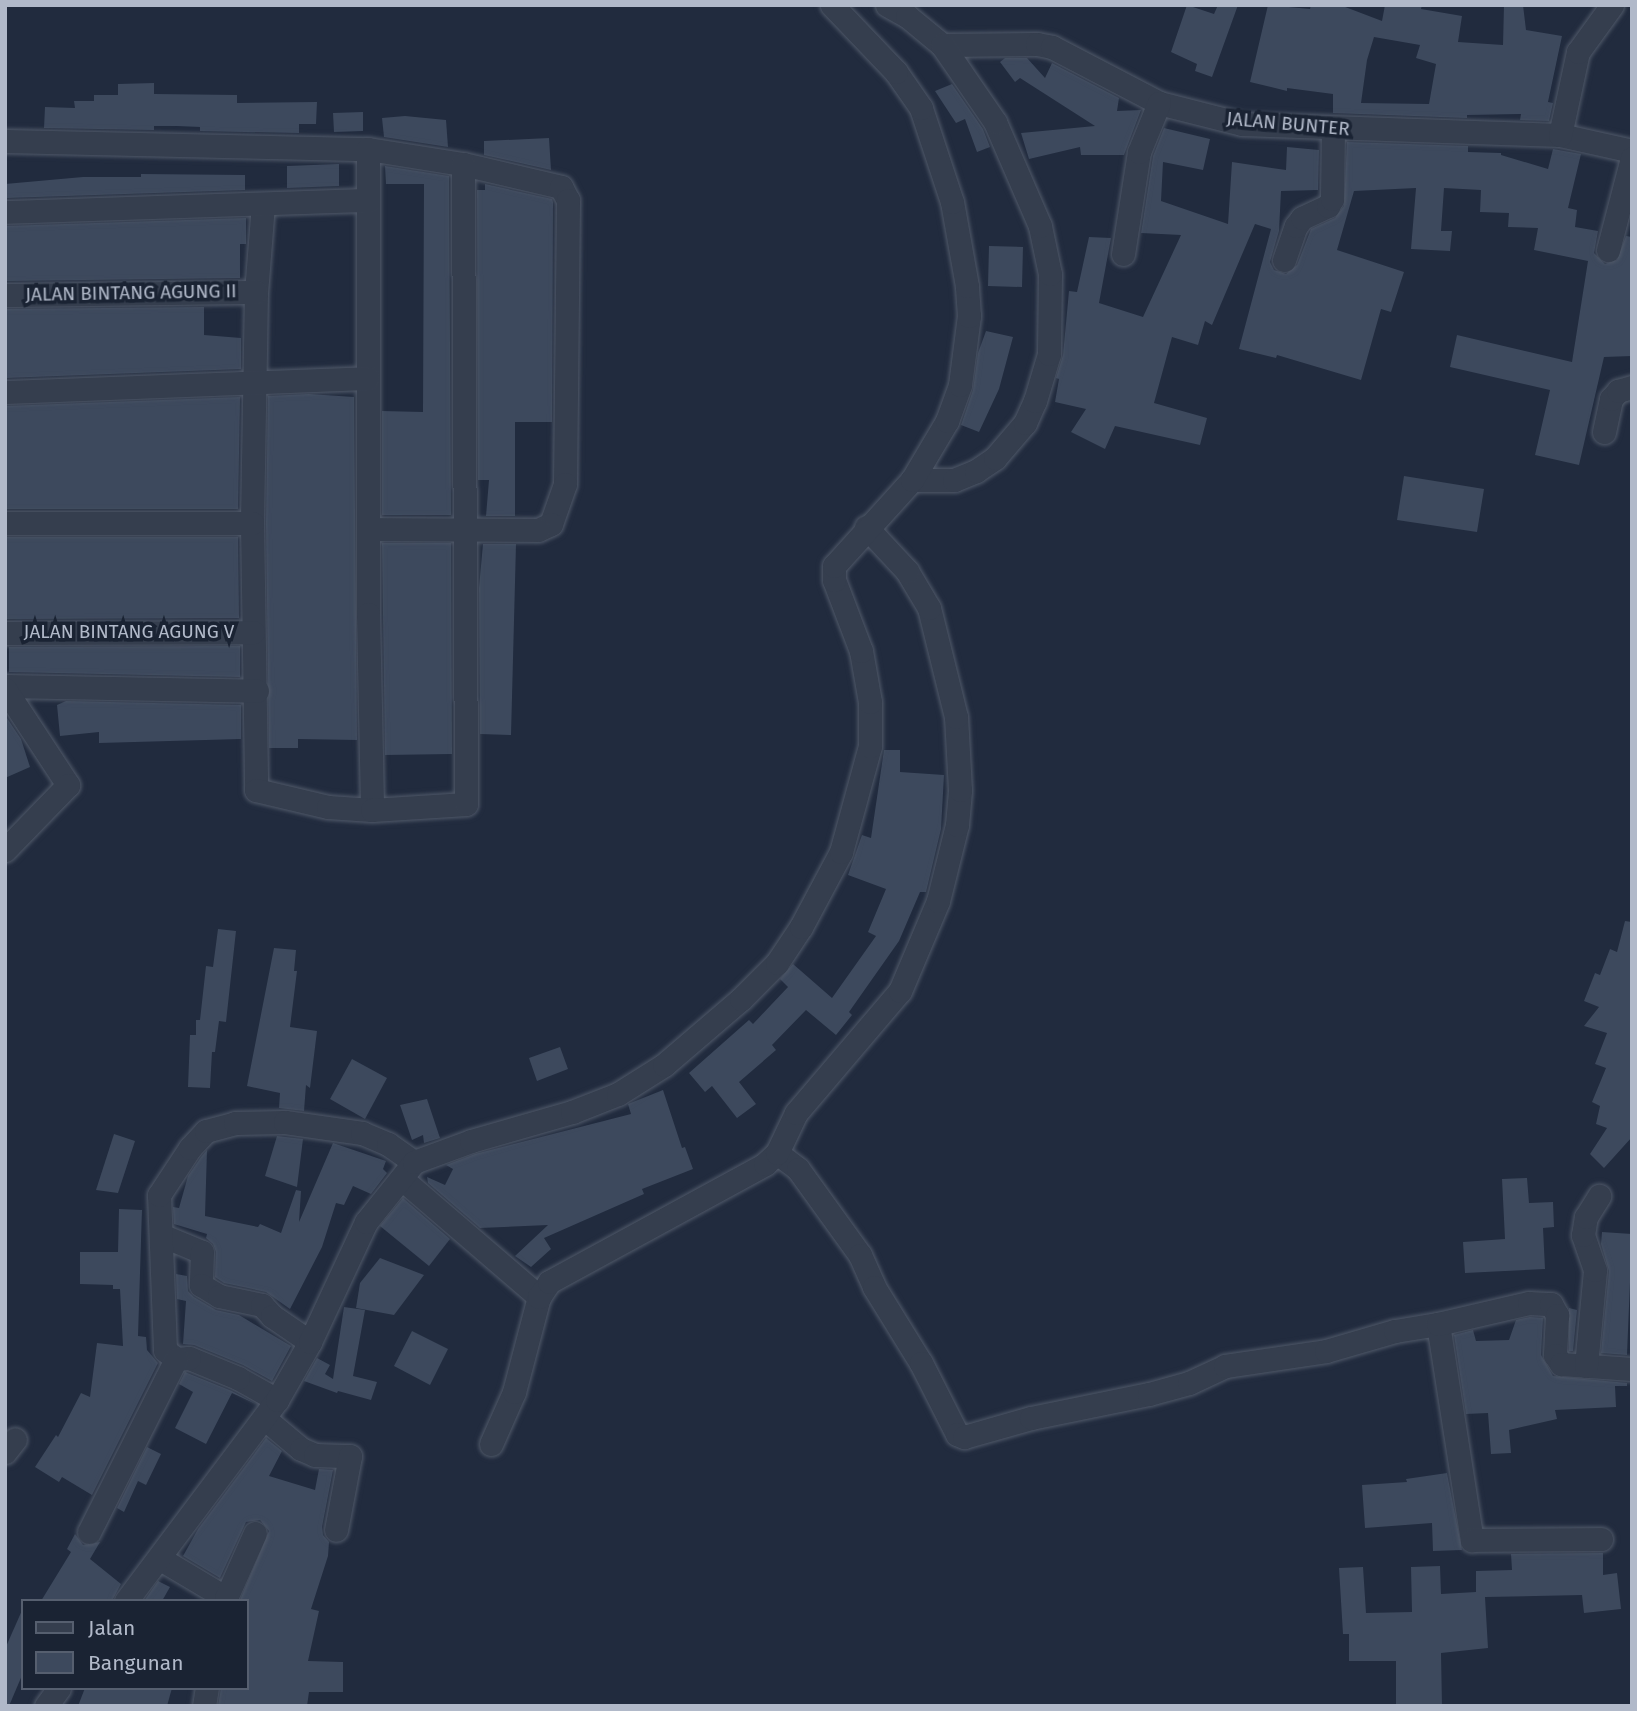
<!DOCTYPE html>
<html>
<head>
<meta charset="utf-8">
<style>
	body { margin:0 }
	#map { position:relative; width:1637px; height:1711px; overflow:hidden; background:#212b3e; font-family:"Fira Sans",sans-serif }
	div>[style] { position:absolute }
	.building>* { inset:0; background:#3d495d }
	.roads { filter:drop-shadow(0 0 2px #505969) drop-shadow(0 0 2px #505969) }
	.minor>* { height:23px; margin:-11.5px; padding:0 11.5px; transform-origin:11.5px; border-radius:11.5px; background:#353e4e }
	span { translate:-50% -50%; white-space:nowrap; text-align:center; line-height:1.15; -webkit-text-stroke:7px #1a2333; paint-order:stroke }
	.street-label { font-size:19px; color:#b1b9c9 }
	.frame { position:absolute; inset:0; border:7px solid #b1b9c9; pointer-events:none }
	.legend { position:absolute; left:21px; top:1599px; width:228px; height:91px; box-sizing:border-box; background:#1a2333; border:2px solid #565f6f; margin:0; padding:9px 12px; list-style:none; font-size:21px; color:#b1b9c9 }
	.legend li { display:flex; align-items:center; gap:14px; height:35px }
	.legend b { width:35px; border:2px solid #565f6f }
</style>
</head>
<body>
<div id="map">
	<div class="building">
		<i style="clip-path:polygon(1187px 5px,1214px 14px,1218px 5px,1238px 5px,1212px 77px,1195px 71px,1197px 64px,1171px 52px)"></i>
		<i style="clip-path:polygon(evenodd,1268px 5px,1310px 9px,1311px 5px,1340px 5px,1382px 21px,1385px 5px,1422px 5px,1421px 9px,1462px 16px,1458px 42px,1503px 45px,1504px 5px,1523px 5px,1526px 30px,1562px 36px,1548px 102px,1553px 103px,1549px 121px,1520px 120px,1521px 114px,1467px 115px,1467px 118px,1333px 113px,1333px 94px,1287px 88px,1287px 91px,1250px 82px,1268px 5px,1374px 37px,1420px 45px,1416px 58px,1436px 64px,1429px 104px,1361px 103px,1367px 60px,1374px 37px)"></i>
		<i style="clip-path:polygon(1005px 58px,1027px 58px,1045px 78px,1052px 63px,1119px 98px,1117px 111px,1141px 110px,1124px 155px,1081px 155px,1080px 147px,1029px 159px,1021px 133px,1095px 126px,1020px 78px,1015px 82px,1000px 62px)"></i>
		<i style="clip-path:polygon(154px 83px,154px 94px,237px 95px,237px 103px,317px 102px,316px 124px,299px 124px,299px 133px,200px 131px,200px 127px,176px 126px,154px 126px,154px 130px,44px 128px,45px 107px,75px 108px,74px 101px,94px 101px,94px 95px,118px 95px,118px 84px)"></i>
		<i style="clip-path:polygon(952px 84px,983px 129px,990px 147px,977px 152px,965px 119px,956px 123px,935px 91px)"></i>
		<i style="clip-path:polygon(363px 112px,363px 131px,334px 132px,333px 113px)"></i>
		<i style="clip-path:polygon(405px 116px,446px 120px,448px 147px,384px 137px,382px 118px)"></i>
		<i style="clip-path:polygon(1164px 128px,1210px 139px,1203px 170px,1163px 162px,1161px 201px,1228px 224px,1232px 162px,1286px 170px,1287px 147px,1319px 150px,1318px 190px,1281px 191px,1279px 231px,1270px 262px,1274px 270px,1286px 274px,1297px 265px,1311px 229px,1335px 218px,1344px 206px,1347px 142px,1468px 146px,1468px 152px,1501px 153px,1501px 155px,1548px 169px,1553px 149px,1581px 154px,1568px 208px,1577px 210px,1575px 227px,1598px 231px,1594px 253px,1605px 264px,1617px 260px,1626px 236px,1632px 237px,1632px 356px,1604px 357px,1579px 465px,1535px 455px,1550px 390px,1450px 367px,1457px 335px,1572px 362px,1588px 261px,1534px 250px,1538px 228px,1508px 227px,1509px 213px,1480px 212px,1481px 190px,1444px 188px,1441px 231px,1452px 231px,1450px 251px,1411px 249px,1416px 188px,1354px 191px,1337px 250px,1404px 272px,1391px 312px,1381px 309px,1361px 380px,1277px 355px,1276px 358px,1239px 349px,1271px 229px,1255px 224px,1212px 325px,1205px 321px,1198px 345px,1172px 337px,1154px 403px,1207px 418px,1200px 445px,1115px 426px,1105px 449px,1071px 432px,1086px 409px,1055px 402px,1059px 379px,1056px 378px,1063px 355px,1069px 291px,1077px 292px,1089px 237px,1111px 238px,1099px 303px,1143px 317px,1181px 235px,1141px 233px,1153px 156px)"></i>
		<i style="clip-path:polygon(549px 138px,551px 170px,484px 155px,484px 141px)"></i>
		<i style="clip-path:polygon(339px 164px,339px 186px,287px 188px,287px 166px)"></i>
		<i style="clip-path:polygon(385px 166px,449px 176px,451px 515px,382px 515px,382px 411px,423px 412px,424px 184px,386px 184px)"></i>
		<i style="clip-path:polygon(141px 174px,245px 175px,245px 190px,5px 198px,5px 184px,83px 177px,141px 177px)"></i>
		<i style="clip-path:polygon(485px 184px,552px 199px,553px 202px,552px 422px,515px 422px,515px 516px,486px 516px,489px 480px,478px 480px,477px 190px,485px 190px)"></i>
		<i style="clip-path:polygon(246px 218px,246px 244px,240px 244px,240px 278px,5px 281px,5px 226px)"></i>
		<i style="clip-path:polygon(989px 246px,1023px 247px,1022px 287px,988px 286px)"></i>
		<i style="clip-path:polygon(204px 307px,204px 335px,241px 338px,241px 369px,5px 378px,5px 309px)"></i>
		<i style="clip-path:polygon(986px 331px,1013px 337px,999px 389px,979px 432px,961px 425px,973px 390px,978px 353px)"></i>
		<i style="clip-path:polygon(309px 394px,354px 397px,357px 740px,298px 739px,298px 748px,269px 748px,266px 523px,268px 396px)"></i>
		<i style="clip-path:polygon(240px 397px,238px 509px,5px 509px,5px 406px)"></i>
		<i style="clip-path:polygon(1404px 476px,1484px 489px,1477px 532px,1397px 520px)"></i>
		<i style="clip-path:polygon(5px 537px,238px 537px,239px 618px,5px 619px)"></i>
		<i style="clip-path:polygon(382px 543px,451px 543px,452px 754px,385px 755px)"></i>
		<i style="clip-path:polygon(483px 544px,516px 544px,511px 735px,480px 734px,479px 588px)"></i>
		<i style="clip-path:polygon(240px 646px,240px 677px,9px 672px,9px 647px)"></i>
		<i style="clip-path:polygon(66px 701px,241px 705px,241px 739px,99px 743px,99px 732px,60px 736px,57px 705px)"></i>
		<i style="clip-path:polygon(5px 715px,21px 739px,30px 767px,5px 778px)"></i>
		<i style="clip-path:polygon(884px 750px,900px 750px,900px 772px,944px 775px,941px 829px,926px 892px,920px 892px,899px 941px,849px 1012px,852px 1015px,836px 1035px,806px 1010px,772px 1045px,776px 1050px,739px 1082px,756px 1104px,737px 1118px,712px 1086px,705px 1092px,689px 1073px,749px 1020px,753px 1024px,788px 987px,780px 979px,793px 964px,832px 998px,876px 936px,868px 932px,886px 889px,848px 875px,862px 835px,871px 838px)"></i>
		<i style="clip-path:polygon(1625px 921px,1632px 922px,1632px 1137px,1604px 1168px,1590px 1154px,1607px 1128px,1596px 1124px,1600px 1106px,1592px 1102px,1606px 1068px,1595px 1064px,1607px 1033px,1584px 1026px,1599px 1007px,1584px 1001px,1595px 973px,1600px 975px,1610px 949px,1617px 952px)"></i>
		<i style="clip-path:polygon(218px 929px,236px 931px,226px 1022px,219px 1021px,215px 1052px,212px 1052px,210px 1088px,188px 1087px,190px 1035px,196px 1035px,196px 1020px,200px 1020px,206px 966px,213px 967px)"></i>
		<i style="clip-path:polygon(274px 948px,296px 950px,294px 971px,297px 971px,290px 1027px,317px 1031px,310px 1088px,306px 1085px,304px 1111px,279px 1108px,280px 1093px,247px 1086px)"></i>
		<i style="clip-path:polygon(560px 1047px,568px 1069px,537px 1081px,529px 1058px)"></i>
		<i style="clip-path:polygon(352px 1059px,387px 1078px,365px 1119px,330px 1099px)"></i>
		<i style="clip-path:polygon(663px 1090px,682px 1148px,685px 1147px,693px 1169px,642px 1189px,644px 1194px,544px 1238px,551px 1249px,531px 1267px,515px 1256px,548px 1225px,480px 1228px,428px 1183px,427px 1177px,445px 1185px,453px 1169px,446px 1165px,475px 1154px,631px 1114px,628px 1104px)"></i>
		<i style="clip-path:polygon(427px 1099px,440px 1138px,424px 1143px,423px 1135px,412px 1140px,400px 1105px)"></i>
		<i style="clip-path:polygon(114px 1134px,135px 1141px,118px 1193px,96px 1190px)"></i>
		<i style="clip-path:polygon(277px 1136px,303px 1139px,297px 1187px,265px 1176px)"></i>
		<i style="clip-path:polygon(333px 1143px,386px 1161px,383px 1169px,387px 1173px,371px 1194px,353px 1186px,344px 1205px,336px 1203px,322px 1247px,290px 1309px,266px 1292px,224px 1283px,215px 1277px,216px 1252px,213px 1244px,206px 1238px,207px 1234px,174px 1224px,173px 1207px,179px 1208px,188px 1176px,201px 1157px,207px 1150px,205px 1216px,258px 1227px,260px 1224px,281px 1233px,296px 1190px,301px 1191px,299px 1222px)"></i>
		<i style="clip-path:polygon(1527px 1178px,1529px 1203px,1553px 1202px,1554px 1227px,1543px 1228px,1545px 1269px,1465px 1273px,1463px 1242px,1505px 1239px,1502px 1179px)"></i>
		<i style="clip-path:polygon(403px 1198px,450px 1239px,429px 1266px,380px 1226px)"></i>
		<i style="clip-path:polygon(119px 1209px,142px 1210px,138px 1336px,146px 1337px,147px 1350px,158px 1363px,92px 1495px,62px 1477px,59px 1482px,35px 1467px,56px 1435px,58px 1437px,81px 1393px,90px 1397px,97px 1343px,123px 1346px,120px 1289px,113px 1289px,113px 1285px,80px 1284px,80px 1252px,118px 1252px)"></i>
		<i style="clip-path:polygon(1602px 1232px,1632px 1234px,1627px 1355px,1601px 1353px,1609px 1271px,1601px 1244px)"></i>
		<i style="clip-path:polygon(380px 1258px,424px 1275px,394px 1315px,356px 1308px,360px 1283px)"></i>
		<i style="clip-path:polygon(176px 1274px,187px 1276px,188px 1291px,194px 1297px,216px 1310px,239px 1315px,291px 1346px,272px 1381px,243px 1365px,194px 1345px,183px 1344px,186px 1301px,177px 1299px)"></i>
		<i style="clip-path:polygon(344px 1307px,365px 1310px,353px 1376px,377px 1382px,371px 1400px,338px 1391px,337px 1393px,304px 1381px,317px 1358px,330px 1365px,325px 1374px,333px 1379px)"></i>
		<i style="clip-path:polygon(1569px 1308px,1577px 1310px,1573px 1351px,1569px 1351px)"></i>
		<i style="clip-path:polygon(1530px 1317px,1543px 1318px,1541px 1355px,1553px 1376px,1627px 1383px,1627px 1386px,1615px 1386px,1616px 1407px,1555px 1410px,1557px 1419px,1509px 1430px,1511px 1453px,1491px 1454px,1488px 1413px,1466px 1414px,1454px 1335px,1473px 1330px,1476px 1341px,1509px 1340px,1516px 1320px)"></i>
		<i style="clip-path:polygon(412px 1331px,448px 1349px,430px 1385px,394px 1366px)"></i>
		<i style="clip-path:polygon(185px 1372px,232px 1391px,256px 1404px,232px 1393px,206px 1444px,175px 1428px,193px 1392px,179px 1384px)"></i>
		<i style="clip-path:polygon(266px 1438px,282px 1451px,269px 1476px,315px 1490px,319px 1469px,333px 1470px,322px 1527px,323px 1535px,329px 1542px,328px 1556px,311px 1609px,319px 1611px,308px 1661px,343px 1662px,343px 1692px,309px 1692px,307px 1706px,218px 1706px,221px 1688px,247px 1688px,247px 1601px,240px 1600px,269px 1531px,260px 1520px,246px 1522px,220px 1578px,183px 1556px,198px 1529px)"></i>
		<i style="clip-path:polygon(147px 1447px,161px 1454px,146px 1485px,138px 1481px,124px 1512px,117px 1508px)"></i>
		<i style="clip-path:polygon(1447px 1473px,1462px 1550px,1433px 1551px,1432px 1523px,1365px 1528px,1362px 1485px,1407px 1482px,1406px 1479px)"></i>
		<i style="clip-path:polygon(75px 1534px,83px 1545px,100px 1542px,90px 1559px,121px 1584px,112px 1601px,41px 1601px,71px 1552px,67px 1549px)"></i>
		<i style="clip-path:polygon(1603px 1553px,1603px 1575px,1617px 1573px,1621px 1609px,1584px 1613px,1582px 1595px,1485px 1597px,1488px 1648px,1441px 1653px,1442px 1706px,1396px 1706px,1396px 1661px,1349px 1661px,1349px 1634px,1343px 1634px,1339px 1568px,1363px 1567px,1366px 1613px,1412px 1612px,1411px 1567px,1440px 1566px,1441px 1594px,1476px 1592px,1476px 1571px,1512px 1570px,1511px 1554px)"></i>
		<i style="clip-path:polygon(158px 1581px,170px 1587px,162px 1601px,144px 1601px)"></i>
		<i style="clip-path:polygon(23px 1608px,23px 1673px,9px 1706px,5px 1706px,5px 1649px)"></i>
		<i style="clip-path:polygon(85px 1688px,172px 1688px,167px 1706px,78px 1706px)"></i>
	</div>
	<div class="roads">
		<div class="minor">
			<i style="left:887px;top:5px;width:23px;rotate:29deg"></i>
			<i style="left:907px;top:16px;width:45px;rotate:39.6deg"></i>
			<i style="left:942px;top:45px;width:95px;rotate:-0.6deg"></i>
			<i style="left:1037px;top:44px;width:15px;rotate:11deg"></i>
			<i style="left:1052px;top:47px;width:121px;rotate:27.6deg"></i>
			<i style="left:1159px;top:103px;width:86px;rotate:14.2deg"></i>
			<i style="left:1242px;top:124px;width:318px;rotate:2deg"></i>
			<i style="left:1560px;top:135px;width:74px;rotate:12.5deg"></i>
			<i style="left:1560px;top:135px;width:85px;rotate:-77.8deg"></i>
			<i style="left:1578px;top:52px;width:58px;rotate:-54.1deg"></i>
			<i style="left:5px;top:141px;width:363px;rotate:1.3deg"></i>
			<i style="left:368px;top:149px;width:96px;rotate:9deg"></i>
			<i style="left:463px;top:164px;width:101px;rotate:13.2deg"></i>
			<i style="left:561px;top:187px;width:15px;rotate:62deg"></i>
			<i style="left:568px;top:200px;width:284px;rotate:90.6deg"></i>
			<i style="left:565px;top:484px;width:42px;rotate:109.3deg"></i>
			<i style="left:551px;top:524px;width:14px;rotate:155deg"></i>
			<i style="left:538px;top:530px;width:170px;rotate:-179.7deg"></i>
			<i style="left:368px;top:200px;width:414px;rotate:90deg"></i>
			<i style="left:368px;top:614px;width:196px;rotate:88.8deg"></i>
			<i style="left:263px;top:204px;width:88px;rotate:94.5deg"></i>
			<i style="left:256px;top:292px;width:231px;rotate:91deg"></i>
			<i style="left:252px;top:523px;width:267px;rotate:89.1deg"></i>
			<i style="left:256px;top:790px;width:74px;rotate:13.3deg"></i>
			<i style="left:328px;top:807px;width:44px;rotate:3.9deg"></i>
			<i style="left:372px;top:810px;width:94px;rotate:-3.7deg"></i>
			<i style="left:466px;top:804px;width:640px;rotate:-90.27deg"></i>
			<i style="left:5px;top:212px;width:363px;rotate:-1.9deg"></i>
			<i style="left:368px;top:200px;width:51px;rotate:-90deg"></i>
			<i style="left:1608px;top:250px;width:95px;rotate:-75.4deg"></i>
			<i style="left:1123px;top:254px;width:103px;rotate:-81.1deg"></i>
			<i style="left:1139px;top:152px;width:53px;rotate:-67.8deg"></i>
			<i style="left:1284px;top:260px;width:36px;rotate:-71deg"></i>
			<i style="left:1296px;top:226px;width:10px;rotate:-53deg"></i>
			<i style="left:1302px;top:218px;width:29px;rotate:-25deg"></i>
			<i style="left:1328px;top:206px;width:8px;rotate:-60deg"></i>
			<i style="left:1332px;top:199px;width:70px;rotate:-89.2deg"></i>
			<i style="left:5px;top:295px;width:251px;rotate:-0.7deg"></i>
			<i style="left:5px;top:392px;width:363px;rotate:-2.2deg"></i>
			<i style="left:1604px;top:432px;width:34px;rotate:-78deg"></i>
			<i style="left:1611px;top:399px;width:11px;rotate:-49deg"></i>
			<i style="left:1618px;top:391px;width:15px;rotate:-16deg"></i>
			<i style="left:912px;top:480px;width:42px"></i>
			<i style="left:954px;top:480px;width:24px;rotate:-22deg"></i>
			<i style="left:976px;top:471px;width:23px;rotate:-34deg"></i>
			<i style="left:995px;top:458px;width:46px;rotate:-49.4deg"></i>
			<i style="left:1025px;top:423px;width:24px;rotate:-66deg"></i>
			<i style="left:1035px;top:401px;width:49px;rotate:-73.4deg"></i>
			<i style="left:1049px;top:354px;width:80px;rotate:-89.3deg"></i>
			<i style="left:1050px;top:274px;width:49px;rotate:-101.8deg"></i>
			<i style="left:1040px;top:226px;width:113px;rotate:-113.4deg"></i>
			<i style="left:995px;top:122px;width:93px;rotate:-124.5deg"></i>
			<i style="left:5px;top:523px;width:247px"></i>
			<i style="left:5px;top:633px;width:248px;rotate:-0.2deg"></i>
			<i style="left:5px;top:686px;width:252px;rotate:1.1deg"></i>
			<i style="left:5px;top:689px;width:115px;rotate:56.7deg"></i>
			<i style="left:68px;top:785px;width:91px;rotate:134.1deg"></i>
			<i style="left:777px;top:1153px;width:26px;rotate:37deg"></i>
			<i style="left:798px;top:1169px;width:106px;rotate:54.2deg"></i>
			<i style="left:860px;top:1255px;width:35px;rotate:66deg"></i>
			<i style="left:874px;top:1287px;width:89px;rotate:58.3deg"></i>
			<i style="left:921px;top:1363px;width:80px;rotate:63.1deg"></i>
			<i style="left:957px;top:1434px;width:8px;rotate:23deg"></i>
			<i style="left:964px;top:1437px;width:70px;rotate:-15.8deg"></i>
			<i style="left:1031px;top:1418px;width:120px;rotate:-11.5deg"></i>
			<i style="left:1149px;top:1394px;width:41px;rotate:-15.4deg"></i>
			<i style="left:1189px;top:1383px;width:40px;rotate:-25deg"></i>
			<i style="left:1225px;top:1366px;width:102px;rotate:-8.4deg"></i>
			<i style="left:1326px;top:1351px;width:72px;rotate:-16.2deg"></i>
			<i style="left:1395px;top:1331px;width:44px;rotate:-9.2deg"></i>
			<i style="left:1438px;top:1324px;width:219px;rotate:81.1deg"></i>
			<i style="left:1472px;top:1540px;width:129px;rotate:-0.4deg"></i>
			<i style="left:402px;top:1179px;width:181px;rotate:40.7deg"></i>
			<i style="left:161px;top:1235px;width:44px;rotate:22.5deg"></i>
			<i style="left:202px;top:1252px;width:33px;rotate:92deg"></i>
			<i style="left:201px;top:1285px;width:21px;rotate:31deg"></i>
			<i style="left:219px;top:1296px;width:44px;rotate:11.8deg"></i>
			<i style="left:262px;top:1305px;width:15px;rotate:48deg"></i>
			<i style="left:272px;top:1316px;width:46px;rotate:34.4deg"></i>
			<i style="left:1438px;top:1324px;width:93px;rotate:-13deg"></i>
			<i style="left:1529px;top:1303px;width:22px;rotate:3deg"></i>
			<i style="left:1551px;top:1304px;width:13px;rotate:61deg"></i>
			<i style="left:1557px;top:1315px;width:40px;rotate:92.9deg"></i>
			<i style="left:1555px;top:1355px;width:11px;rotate:56deg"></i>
			<i style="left:1561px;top:1364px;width:71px;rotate:4deg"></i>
			<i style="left:1586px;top:1366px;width:96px;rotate:-84.6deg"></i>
			<i style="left:1595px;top:1270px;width:37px;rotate:-109deg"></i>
			<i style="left:1583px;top:1235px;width:18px;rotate:-81deg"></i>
			<i style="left:1586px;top:1217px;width:25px;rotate:-58deg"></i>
			<i style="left:277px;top:1400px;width:45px;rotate:-150.6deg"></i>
			<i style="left:238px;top:1378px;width:53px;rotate:-157.8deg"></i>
			<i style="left:189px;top:1358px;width:13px;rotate:176deg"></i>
			<i style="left:176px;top:1359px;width:14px;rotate:-141deg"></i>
			<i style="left:165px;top:1350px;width:155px;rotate:-92.2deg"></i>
			<i style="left:159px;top:1195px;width:56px;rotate:-56.6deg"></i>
			<i style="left:190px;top:1148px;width:23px;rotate:-47deg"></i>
			<i style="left:206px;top:1131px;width:30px;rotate:-15deg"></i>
			<i style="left:235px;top:1123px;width:50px;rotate:-1.1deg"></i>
			<i style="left:285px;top:1122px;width:78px;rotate:8.1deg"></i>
			<i style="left:362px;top:1133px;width:28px;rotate:23deg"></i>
			<i style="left:388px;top:1144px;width:32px;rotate:35deg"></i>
			<i style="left:264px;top:1418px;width:48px;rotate:40deg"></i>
			<i style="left:301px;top:1449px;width:15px;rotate:23deg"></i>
			<i style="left:315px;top:1455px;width:35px;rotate:2deg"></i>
			<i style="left:350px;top:1456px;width:75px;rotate:100.7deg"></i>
			<i style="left:491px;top:1444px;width:57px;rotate:-66.1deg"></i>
			<i style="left:514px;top:1392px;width:98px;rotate:-75.3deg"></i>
			<i style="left:539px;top:1297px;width:18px;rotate:-56deg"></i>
			<i style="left:549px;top:1282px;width:246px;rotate:-28.6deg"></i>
			<i style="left:765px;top:1164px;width:16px;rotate:-43deg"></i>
			<i style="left:777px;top:1153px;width:44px;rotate:-64.6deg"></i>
			<i style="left:796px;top:1113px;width:160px;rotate:-49.6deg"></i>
			<i style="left:900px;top:991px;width:98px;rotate:-67.1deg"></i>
			<i style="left:938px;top:901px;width:78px;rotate:-76deg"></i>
			<i style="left:957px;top:825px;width:35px;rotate:-85deg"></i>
			<i style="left:960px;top:790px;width:73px;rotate:-93.1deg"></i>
			<i style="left:956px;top:717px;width:112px;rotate:-103.9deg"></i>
			<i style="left:929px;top:608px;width:43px;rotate:-120.7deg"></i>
			<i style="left:907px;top:571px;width:60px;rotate:-133deg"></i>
			<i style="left:5px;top:1452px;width:16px;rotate:-52deg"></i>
			<i style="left:89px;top:1532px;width:194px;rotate:-63.3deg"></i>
			<i style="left:159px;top:1558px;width:78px;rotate:30.8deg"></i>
			<i style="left:226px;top:1598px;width:3px;rotate:90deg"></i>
			<i style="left:226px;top:1598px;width:71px;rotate:-66deg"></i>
			<i style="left:126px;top:1601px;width:251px;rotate:-53.1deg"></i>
			<i style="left:277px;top:1400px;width:67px;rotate:-60.4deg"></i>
			<i style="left:310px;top:1342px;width:132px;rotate:-65deg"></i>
			<i style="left:366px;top:1222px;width:77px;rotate:-51.3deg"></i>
			<i style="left:414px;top:1162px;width:61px;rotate:-20.2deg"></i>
			<i style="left:471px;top:1141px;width:105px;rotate:-16deg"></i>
			<i style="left:572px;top:1112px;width:49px;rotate:-21.4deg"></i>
			<i style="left:618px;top:1094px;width:54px;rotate:-32.2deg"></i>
			<i style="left:664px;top:1065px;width:101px;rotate:-40.6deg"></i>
			<i style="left:741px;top:999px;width:51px;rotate:-45deg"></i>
			<i style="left:777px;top:963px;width:43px;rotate:-56.3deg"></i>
			<i style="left:801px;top:927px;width:85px;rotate:-61.9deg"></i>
			<i style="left:841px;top:852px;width:110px;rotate:-74.7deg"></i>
			<i style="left:870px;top:746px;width:44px;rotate:-90deg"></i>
			<i style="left:870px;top:702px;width:52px;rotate:-100deg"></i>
			<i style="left:861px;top:651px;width:76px;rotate:-110.8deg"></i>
			<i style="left:834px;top:580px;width:14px;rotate:-90deg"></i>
			<i style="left:834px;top:566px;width:116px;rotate:-47.8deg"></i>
			<i style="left:912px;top:480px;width:69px;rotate:-59.3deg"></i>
			<i style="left:947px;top:421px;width:38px;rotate:-70deg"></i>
			<i style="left:960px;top:385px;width:70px;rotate:-82.6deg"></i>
			<i style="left:969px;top:316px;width:30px;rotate:-94deg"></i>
			<i style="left:967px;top:286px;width:85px;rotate:-100.1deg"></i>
			<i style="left:952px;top:202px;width:99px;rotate:-108.3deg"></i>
			<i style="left:921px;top:108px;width:44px;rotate:-124.8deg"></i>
			<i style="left:896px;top:72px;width:93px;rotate:-133.7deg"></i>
			<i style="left:46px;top:1706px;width:22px;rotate:-54deg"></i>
			<i style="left:204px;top:1706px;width:18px;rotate:-81deg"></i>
		</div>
	</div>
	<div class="street-label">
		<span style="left:1288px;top:124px;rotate:5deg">JALAN BUNTER</span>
		<span style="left:131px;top:293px;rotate:-1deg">JALAN BINTANG AGUNG II</span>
		<span style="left:129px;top:632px">JALAN BINTANG AGUNG V</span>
	</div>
	<div class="frame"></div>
	<ul class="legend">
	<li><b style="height:9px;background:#353e4e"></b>Jalan</li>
	<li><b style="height:19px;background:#3d495d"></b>Bangunan</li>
	</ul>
</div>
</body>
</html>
